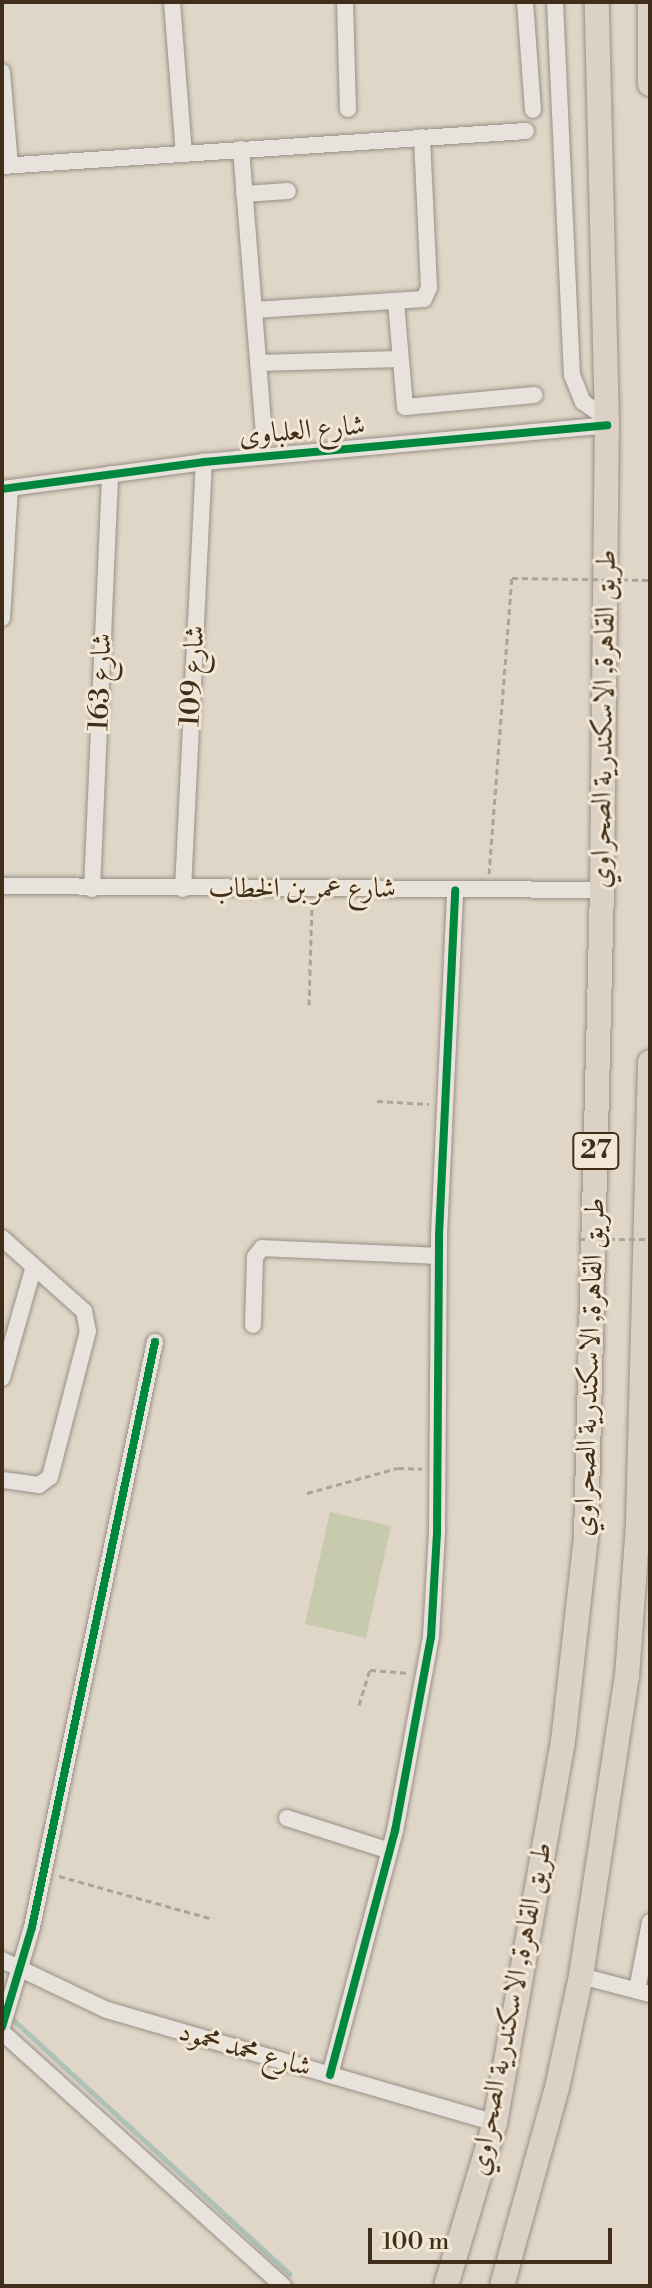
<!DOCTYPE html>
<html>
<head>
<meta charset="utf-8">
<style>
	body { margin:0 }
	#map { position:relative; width:652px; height:2288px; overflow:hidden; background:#e0d6c8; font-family:"Libre Bodoni",Amiri,serif }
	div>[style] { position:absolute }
	.green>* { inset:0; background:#c7caac }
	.stream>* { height:5px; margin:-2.5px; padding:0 2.5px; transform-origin:2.5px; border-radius:2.5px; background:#aec2b7 }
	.path>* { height:3px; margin-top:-1.5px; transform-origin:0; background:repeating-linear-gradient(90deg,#aaa49d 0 6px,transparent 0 10px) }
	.roads { filter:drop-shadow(0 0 2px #989086) drop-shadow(0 0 2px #989086) }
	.minor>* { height:16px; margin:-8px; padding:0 8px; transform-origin:8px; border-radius:8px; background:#e7e2db }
	.highway>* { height:24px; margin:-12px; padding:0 12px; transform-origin:12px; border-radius:12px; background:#dbd2c5 }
	.path-bridge>* { height:3px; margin-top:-1.5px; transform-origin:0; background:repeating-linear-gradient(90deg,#aaa49d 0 6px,transparent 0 10px) }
	.cycleway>* { height:8px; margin:-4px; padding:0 4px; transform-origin:4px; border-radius:4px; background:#00873e }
	span { translate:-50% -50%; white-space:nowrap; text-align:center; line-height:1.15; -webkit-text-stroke:6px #f2e6d4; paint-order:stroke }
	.shield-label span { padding:2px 6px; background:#f2e6d4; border:2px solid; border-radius:6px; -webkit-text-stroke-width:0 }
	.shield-label { font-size:26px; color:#402d1a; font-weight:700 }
	.street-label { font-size:28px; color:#402d1a }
	.frame { position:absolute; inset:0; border:4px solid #402d1a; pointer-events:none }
	.scale { position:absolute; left:368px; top:2228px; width:244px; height:36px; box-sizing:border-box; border:4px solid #402d1a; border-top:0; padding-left:10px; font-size:24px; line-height:28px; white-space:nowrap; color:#402d1a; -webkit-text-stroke:6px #f2e6d4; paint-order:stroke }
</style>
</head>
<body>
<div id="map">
	<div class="green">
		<i style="clip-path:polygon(330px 1512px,391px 1526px,366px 1638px,305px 1624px)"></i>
	</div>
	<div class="stream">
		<i style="left:9px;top:2016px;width:381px;rotate:42.6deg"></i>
	</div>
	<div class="path">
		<i style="left:489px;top:874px;width:297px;rotate:-85.6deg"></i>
		<i style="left:309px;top:1005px;width:100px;rotate:-88.3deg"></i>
		<i style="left:377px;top:1101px;width:52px;rotate:3.3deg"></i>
		<i style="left:307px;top:1493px;width:94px;rotate:-15.4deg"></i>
		<i style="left:398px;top:1468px;width:24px;rotate:2deg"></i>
		<i style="left:359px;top:1705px;width:37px;rotate:-73deg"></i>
		<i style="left:370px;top:1670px;width:40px;rotate:4.3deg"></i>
		<i style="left:59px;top:1876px;width:160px;rotate:15.6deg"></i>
	</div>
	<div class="roads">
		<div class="minor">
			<i style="left:172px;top:2px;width:151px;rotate:85.5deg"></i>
			<i style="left:345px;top:2px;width:107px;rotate:88.4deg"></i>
			<i style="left:525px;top:2px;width:108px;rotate:85.8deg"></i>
			<i style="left:555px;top:2px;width:373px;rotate:87.4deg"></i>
			<i style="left:572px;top:375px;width:29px;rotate:68deg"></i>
			<i style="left:583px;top:402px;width:28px;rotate:35deg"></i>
			<i style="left:2px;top:72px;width:93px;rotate:85.1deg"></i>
			<i style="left:241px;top:149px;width:288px;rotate:85.4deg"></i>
			<i style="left:2px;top:166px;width:525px;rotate:-3.82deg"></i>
			<i style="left:244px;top:194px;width:44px;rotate:-3.9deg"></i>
			<i style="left:396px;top:302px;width:105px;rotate:85.1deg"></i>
			<i style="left:405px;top:407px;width:130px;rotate:-5.3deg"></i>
			<i style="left:254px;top:310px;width:170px;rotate:-3.7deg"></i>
			<i style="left:424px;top:299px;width:13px;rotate:-67deg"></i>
			<i style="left:429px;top:287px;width:150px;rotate:-92.7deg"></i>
			<i style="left:258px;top:363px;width:141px;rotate:-1.6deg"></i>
			<i style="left:2px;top:489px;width:204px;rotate:-7.6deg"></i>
			<i style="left:204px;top:462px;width:405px;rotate:-5.2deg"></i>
			<i style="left:2px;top:618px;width:130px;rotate:-86.5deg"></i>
			<i style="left:2px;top:886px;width:600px;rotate:0.38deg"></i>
			<i style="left:92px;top:889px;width:415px;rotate:-87.5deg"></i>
			<i style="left:183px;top:889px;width:428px;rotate:-87.2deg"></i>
			<i style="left:2px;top:1238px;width:110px;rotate:41.7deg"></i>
			<i style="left:84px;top:1311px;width:20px;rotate:79deg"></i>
			<i style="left:88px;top:1331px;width:151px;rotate:104.6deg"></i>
			<i style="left:50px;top:1477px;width:14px;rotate:144deg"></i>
			<i style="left:39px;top:1485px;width:37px;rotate:-172deg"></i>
			<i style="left:253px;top:1325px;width:68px;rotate:-88.3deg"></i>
			<i style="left:255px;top:1257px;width:11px;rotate:-52deg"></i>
			<i style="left:262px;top:1248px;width:176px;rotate:2.6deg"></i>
			<i style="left:2px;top:1378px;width:116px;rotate:-74.1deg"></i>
			<i style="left:287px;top:1818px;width:108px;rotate:17.8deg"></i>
			<i style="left:2px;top:1960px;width:116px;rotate:25.5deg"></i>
			<i style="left:107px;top:2010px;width:404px;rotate:16.2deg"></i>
			<i style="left:581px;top:1976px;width:71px;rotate:14.6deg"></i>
			<i style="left:637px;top:1990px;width:69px;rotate:-79.2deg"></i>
			<i style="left:2px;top:2027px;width:104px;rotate:-73.3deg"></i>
			<i style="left:32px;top:1927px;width:598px;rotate:-78.13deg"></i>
			<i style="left:2px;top:2032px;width:379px;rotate:42.1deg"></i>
			<i style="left:330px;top:2075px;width:253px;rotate:-75.1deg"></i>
			<i style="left:395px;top:1831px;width:197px;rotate:-79.5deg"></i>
			<i style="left:431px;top:1637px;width:105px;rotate:-86.7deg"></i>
			<i style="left:437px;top:1532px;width:297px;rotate:-89.6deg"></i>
			<i style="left:439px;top:1235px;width:345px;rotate:-87.3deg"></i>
		</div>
		<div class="highway">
			<i style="left:650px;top:2px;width:82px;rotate:90deg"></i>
			<i style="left:446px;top:2286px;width:170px;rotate:-73.3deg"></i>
			<i style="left:495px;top:2123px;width:387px;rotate:-79.9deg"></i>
			<i style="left:563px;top:1742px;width:205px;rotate:-83.6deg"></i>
			<i style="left:586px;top:1538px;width:648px;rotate:-88.59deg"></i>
			<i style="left:602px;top:890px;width:465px;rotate:-89.4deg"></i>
			<i style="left:607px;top:425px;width:423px;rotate:-91.4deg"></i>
			<i style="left:502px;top:2286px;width:205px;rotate:-74.5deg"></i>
			<i style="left:557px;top:2088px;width:115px;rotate:-77.9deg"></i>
			<i style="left:581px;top:1976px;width:303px;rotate:-81.3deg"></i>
			<i style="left:627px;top:1677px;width:154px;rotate:-85.9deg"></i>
			<i style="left:638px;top:1523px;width:461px;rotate:-88.5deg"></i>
		</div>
	</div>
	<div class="path-bridge">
		<i style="left:512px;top:578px;width:138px;rotate:0.8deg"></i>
		<i style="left:579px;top:1239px;width:71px"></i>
	</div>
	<div class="cycleway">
		<i style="left:2px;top:489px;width:204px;rotate:-7.6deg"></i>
		<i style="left:204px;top:462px;width:405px;rotate:-5.2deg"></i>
		<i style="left:2px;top:2027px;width:104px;rotate:-73.3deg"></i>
		<i style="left:32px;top:1927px;width:598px;rotate:-78.13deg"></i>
		<i style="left:330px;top:2075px;width:253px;rotate:-75.1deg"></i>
		<i style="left:395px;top:1831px;width:197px;rotate:-79.5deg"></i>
		<i style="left:431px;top:1637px;width:105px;rotate:-86.7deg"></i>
		<i style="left:437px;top:1532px;width:297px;rotate:-89.6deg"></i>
		<i style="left:439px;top:1235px;width:345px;rotate:-87.3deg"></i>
	</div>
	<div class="shield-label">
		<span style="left:596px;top:1151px">27</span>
	</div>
	<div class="street-label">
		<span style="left:302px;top:431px;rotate:-5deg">شارع العلباوى</span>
		<span style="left:193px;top:676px;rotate:-87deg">شارع 109</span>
		<span style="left:101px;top:682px;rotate:-88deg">شارع 163</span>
		<span style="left:604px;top:719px;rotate:-89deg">طريق القاهرة, الاسكندرية الصحراوي</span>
		<span style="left:302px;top:889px">شارع عمر بن الخطاب</span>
		<span style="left:590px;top:1367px;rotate:-88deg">طريق القاهرة, الاسكندرية الصحراوي</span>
		<span style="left:511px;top:2009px;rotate:-79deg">طريق القاهرة, الاسكندرية الصحراوي</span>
		<span style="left:245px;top:2050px;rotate:16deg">شارع محمد محمود</span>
	</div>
	<div class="frame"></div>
	<div class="scale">100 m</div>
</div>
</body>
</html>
